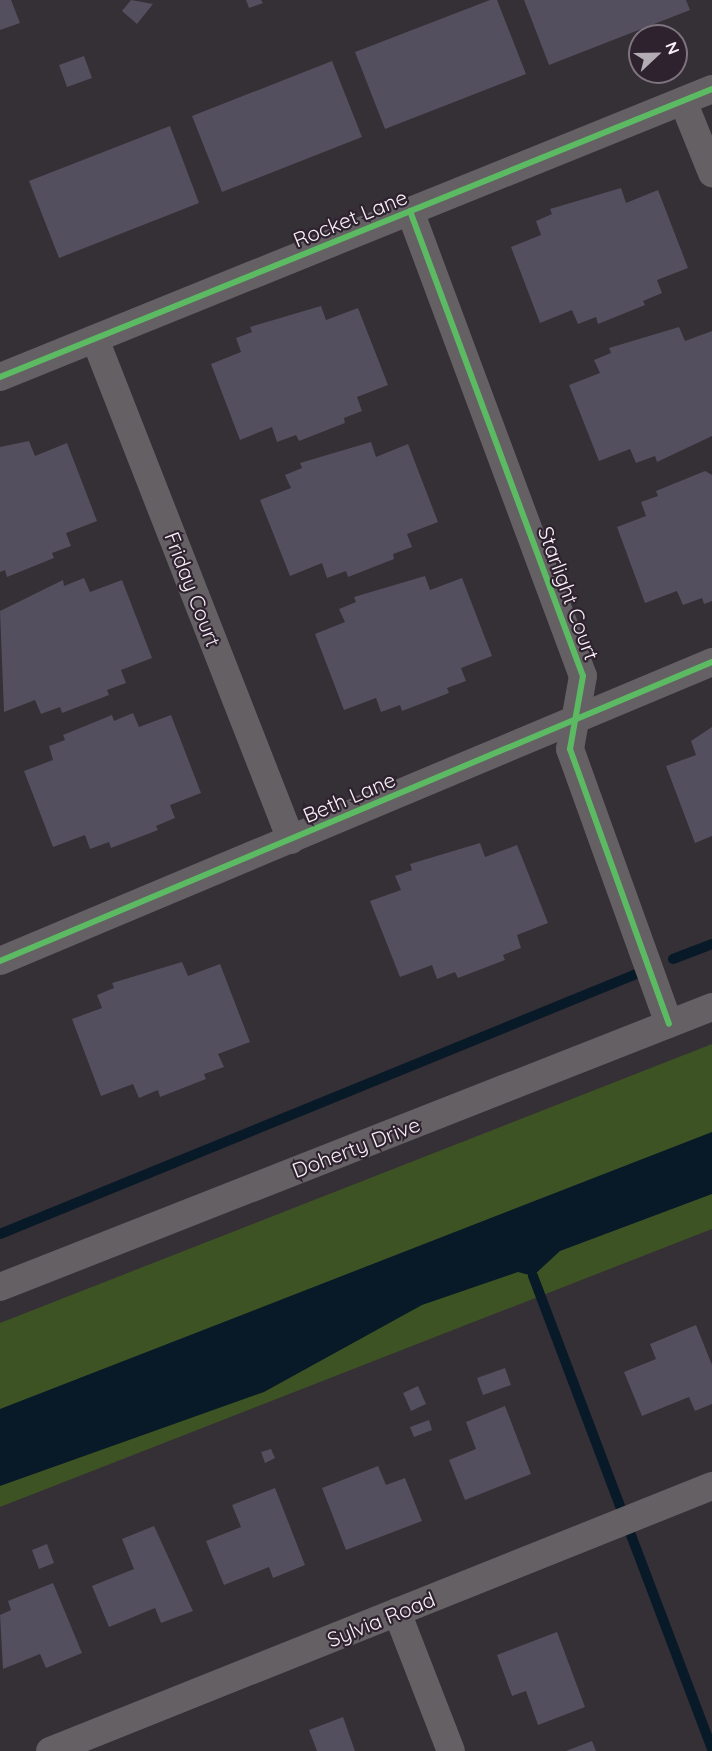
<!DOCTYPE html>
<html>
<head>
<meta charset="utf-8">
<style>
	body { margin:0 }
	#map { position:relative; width:712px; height:1751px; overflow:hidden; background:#352f36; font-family:Quicksand,sans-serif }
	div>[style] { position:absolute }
	.green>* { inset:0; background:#3e5324 }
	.water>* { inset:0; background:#081a28 }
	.stream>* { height:10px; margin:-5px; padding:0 5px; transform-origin:5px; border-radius:5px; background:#081a28 }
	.building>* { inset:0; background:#534f5e }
	.street>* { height:28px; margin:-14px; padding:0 14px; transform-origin:14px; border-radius:14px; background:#646064 }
	.cycleway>* { height:6px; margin:-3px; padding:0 3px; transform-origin:3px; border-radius:3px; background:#5cba63 }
	span { translate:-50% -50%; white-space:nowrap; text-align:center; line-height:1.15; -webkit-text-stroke:4.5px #2e222f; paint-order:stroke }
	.street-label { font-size:21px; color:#f7eff8 }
	.north { position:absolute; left:628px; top:24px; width:60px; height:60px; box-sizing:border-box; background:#2e222f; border:2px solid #7e747f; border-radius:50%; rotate:68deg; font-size:16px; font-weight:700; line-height:24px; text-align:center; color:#f7eff8 }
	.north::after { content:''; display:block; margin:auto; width:21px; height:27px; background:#b3acb4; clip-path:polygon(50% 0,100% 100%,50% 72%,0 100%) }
</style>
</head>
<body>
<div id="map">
	<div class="green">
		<i style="clip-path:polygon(712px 1044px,712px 1229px,0 1507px,0 1323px)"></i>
	</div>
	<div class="water">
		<i style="clip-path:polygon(712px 1132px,712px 1194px,560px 1251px,533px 1276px,518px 1272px,422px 1305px,264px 1392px,0 1486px,0 1409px)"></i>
	</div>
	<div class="stream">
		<i style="left:673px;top:959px;width:42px;rotate:-21deg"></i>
		<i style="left:0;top:1234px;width:687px;rotate:-22.23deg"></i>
		<i style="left:533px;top:1276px;width:506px;rotate:69.27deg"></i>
	</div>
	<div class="building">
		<i style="clip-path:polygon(0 0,11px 0,20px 23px,0 30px)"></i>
		<i style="clip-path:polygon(131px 0,153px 4px,137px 24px,122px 11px)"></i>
		<i style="clip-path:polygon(246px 0,261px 0,263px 3px,249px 8px)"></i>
		<i style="clip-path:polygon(490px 0,497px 0,526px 74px,385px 129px,355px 52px)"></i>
		<i style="clip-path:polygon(524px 0,686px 0,690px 10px,549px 65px)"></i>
		<i style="clip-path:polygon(84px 56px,92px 78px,67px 87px,59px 65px)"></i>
		<i style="clip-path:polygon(332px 61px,362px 137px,222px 192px,192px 116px)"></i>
		<i style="clip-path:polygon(170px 126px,199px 203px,59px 258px,29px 181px)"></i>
		<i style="clip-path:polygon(621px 188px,626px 203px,658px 190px,688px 268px,657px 280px,662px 293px,643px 301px,645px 305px,598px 324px,596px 317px,578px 324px,572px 310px,540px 323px,511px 247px,541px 235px,536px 221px,552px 214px,550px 209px)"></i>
		<i style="clip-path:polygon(321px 306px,326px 320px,358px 308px,388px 385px,357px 397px,362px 411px,344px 418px,345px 423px,299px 441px,296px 435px,277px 442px,272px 427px,240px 440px,211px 364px,241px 352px,236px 338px,252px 332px,250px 327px)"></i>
		<i style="clip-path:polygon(679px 327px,685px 341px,712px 331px,712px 436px,657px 462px,655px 456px,636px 463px,630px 449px,599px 461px,569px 385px,600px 373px,594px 360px,611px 353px,609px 348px)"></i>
		<i style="clip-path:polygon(29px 441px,35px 456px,67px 443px,97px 521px,66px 533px,71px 546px,52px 553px,54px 558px,7px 577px,5px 570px,0 572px,0 447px)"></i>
		<i style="clip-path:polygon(371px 442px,376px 457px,408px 444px,438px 522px,407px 534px,412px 547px,393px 554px,394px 559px,348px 577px,346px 571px,327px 578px,322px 563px,290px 576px,260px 500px,291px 488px,285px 475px,302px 468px,300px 463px)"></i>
		<i style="clip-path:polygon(705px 471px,712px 475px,712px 601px,704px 604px,702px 598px,683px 605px,677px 591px,645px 603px,617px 527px,646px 516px,641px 502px,658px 496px,656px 491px)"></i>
		<i style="clip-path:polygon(425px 576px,430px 590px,462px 578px,492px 656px,461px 668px,466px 681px,447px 688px,449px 693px,402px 711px,400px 705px,381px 712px,376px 698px,344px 710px,315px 634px,345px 622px,339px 609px,356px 602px,354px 597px)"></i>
		<i style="clip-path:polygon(84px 578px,90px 592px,122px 580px,152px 658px,121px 670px,126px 683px,107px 690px,109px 695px,62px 713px,60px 707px,41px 714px,35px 700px,4px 712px,0 611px,63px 580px,64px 586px)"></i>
		<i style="clip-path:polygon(133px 713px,139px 727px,171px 715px,201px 793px,170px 805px,175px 818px,156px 826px,158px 830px,111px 848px,109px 842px,90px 849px,85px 835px,53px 847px,24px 771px,53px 760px,49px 746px,65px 740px,63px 735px,112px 715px,114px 721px)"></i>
		<i style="clip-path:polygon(712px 727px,712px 836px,695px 843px,666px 766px,696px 755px,691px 741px)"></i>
		<i style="clip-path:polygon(480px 843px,485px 857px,517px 845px,548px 923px,517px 935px,521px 948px,503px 955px,505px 960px,458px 978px,455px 972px,437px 979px,432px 965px,400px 977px,370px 901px,401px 890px,395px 876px,412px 870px,410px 864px)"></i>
		<i style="clip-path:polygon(182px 962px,188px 976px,220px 964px,250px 1042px,218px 1054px,224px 1067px,204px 1074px,206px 1079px,160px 1097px,158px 1090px,139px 1098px,133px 1084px,101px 1096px,72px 1019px,102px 1008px,97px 995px,114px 988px,112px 983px)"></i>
		<i style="clip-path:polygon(696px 1325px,712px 1365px,712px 1404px,695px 1411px,689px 1397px,642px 1416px,624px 1372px,656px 1359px,650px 1344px)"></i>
		<i style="clip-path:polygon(505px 1368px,511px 1385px,483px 1395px,477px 1378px)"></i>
		<i style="clip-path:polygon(418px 1386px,426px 1404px,411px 1411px,403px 1393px)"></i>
		<i style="clip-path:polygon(505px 1406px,531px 1474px,465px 1500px,449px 1460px,476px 1449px,466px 1422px)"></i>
		<i style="clip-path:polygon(429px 1420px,432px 1430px,414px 1437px,410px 1427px)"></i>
		<i style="clip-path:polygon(271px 1449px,275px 1458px,265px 1463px,261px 1452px)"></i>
		<i style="clip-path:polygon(378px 1466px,386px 1485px,405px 1478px,422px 1521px,346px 1550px,322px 1488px)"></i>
		<i style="clip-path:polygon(275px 1488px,305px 1565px,273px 1578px,269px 1567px,224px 1585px,206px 1541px,241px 1527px,232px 1505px)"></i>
		<i style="clip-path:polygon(154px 1526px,193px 1611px,161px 1623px,155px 1608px,109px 1627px,92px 1586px,134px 1569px,122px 1539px)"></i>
		<i style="clip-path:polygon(47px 1544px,54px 1563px,39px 1569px,32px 1550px)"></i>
		<i style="clip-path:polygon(53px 1583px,82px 1653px,46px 1668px,40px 1654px,3px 1669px,0 1615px,11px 1610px,8px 1601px)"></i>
		<i style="clip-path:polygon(557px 1632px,585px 1707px,538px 1725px,526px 1691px,512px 1696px,497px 1655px)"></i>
		<i style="clip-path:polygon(343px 1717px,355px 1751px,317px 1751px,309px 1730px)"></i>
		<i style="clip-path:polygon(592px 1741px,596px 1751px,566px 1751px)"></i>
	</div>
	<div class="street">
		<i style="left:683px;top:101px;width:78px;rotate:68.1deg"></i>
		<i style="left:410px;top:211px;width:496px;rotate:69.6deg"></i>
		<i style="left:583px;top:676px;width:74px;rotate:100.1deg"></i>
		<i style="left:570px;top:749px;width:292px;rotate:70.2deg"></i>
		<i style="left:95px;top:339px;width:538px;rotate:68.63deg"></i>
		<i style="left:0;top:377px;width:768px;rotate:-22.02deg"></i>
		<i style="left:0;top:961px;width:772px;rotate:-22.78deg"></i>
		<i style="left:0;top:1287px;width:765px;rotate:-21.47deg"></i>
		<i style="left:397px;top:1612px;width:149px;rotate:68.8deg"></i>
		<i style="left:50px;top:1751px;width:713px;rotate:-21.82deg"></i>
	</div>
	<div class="cycleway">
		<i style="left:410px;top:211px;width:496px;rotate:69.6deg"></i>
		<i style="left:583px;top:676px;width:74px;rotate:100.1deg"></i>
		<i style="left:570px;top:749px;width:292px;rotate:70.2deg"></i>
		<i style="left:0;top:377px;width:768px;rotate:-22.02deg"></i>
		<i style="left:0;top:961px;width:772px;rotate:-22.78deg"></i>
	</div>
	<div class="street-label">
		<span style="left:350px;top:218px;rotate:-22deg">Rocket Lane</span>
		<span style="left:193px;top:589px;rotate:69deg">Friday Court</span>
		<span style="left:569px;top:593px;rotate:70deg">Starlight Court</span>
		<span style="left:349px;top:797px;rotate:-23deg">Beth Lane</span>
		<span style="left:356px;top:1147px;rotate:-21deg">Doherty Drive</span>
		<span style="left:381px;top:1619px;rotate:-22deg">Sylvia Road</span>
	</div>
	<div class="north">N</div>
</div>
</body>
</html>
